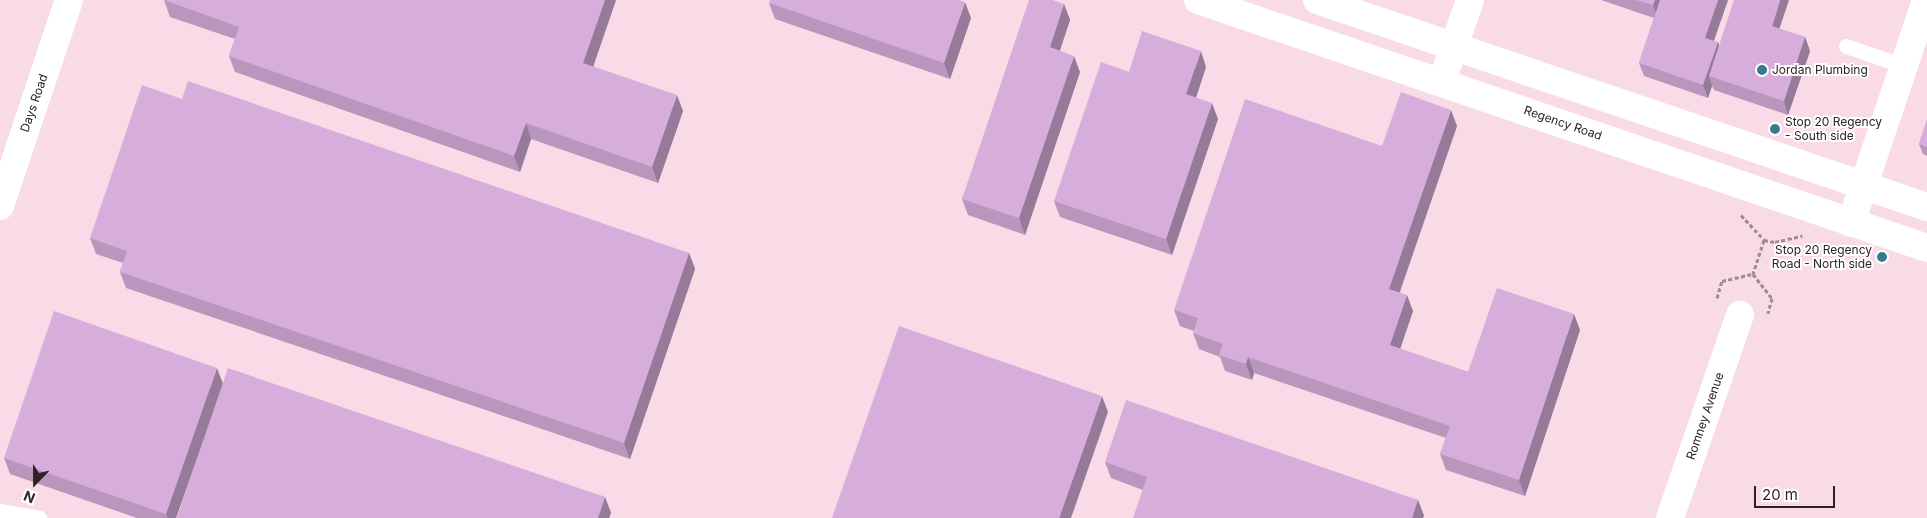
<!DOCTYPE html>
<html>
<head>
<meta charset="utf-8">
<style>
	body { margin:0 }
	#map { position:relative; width:1927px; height:518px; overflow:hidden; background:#f8dbe7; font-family:Inter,sans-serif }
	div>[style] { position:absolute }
	.path>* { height:3px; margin-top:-1.5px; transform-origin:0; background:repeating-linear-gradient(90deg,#a08b94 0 4px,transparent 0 6.5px) }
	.lane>* { height:15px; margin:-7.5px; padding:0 7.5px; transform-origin:7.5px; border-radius:7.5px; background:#fff }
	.street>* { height:28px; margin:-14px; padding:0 14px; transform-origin:14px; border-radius:14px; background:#fff }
	.secondary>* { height:28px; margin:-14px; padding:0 14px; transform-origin:14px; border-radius:14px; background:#fff }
	.wall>* { inset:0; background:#b996bc }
	.shaded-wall>* { inset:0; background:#967a99 }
	.building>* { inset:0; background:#d7aedb }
	.dots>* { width:14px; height:14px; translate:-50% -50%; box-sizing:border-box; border:2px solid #fff; border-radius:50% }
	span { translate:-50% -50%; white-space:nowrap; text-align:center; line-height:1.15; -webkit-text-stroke:4px #fff; paint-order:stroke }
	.poi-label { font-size:12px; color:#2d2227 }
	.left { translate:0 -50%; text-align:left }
	.right { translate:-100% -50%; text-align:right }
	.street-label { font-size:12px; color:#2d2227 }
	.north { position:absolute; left:10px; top:458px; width:50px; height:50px; -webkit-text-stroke:4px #fff; paint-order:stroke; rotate:202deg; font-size:14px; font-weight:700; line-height:20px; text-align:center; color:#2d2227 }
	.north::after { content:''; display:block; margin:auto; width:18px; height:22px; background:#2d2227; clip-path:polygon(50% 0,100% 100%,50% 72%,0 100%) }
	.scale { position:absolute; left:1754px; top:486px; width:81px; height:22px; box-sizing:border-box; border:2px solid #2d2227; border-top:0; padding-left:6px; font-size:15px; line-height:18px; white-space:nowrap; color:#2d2227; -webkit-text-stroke:4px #fff; paint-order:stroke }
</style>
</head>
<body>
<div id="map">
	<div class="path">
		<i style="left:1741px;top:215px;width:34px;rotate:47deg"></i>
		<i style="left:1764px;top:240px;width:11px;rotate:10deg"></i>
		<i style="left:1775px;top:242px;width:28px;rotate:-13deg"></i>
		<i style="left:1764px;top:240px;width:36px;rotate:108deg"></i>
		<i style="left:1753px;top:274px;width:31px;rotate:52deg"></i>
		<i style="left:1772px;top:298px;width:16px;rotate:105deg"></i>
		<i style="left:1717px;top:298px;width:18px;rotate:-74deg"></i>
		<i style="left:1722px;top:281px;width:32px;rotate:-13deg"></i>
	</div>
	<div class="lane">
		<i style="left:1846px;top:46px;width:61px;rotate:19deg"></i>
		<i style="left:0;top:511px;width:40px;rotate:10deg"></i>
	</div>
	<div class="street">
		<i style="left:1442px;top:81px;width:86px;rotate:-70.9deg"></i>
		<i style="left:1851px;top:223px;width:235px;rotate:-71.4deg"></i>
		<i style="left:1670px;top:518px;width:215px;rotate:-71deg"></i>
	</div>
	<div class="secondary">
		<i style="left:1198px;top:0;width:770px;rotate:18.79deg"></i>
		<i style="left:1317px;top:0;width:644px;rotate:18.74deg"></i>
		<i style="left:0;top:206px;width:217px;rotate:-71.5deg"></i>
	</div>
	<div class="wall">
		<i style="clip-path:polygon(164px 0,616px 0,593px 66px,683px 111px,658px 183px,531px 139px,520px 172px,235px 72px,229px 56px,235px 39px,170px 17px)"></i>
		<i style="clip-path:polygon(1601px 0,1728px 0,1714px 41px,1718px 42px,1719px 46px,1780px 29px,1805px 37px,1810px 51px,1788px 115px,1714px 90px,1712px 86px,1708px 98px,1644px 76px,1639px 63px,1654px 18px)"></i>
		<i style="clip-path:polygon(769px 3px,971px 18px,950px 79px,775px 19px)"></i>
		<i style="clip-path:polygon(1064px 4px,1070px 20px,1060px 51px,1080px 72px,1025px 235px,968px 215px,962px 199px)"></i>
		<i style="clip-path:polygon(1206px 67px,1196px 97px,1218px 119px,1172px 255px,1060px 217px,1054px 201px,1129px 72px)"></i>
		<i style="clip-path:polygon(182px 99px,689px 253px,695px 269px,630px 459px,126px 288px,120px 272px,123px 263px,96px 254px,90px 238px)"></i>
		<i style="clip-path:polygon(1927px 120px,1927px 156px,1923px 154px,1919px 144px)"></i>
		<i style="clip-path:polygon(1457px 126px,1400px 292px,1413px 311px,1400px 349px,1468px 372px,1580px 330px,1525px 496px,1446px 470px,1440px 454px,1446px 438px,1254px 373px,1252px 380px,1225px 371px,1220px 357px,1199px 349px,1193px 333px,1194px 331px,1180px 326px,1174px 310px,1382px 146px)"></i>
		<i style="clip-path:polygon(223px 384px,605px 497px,611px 513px,609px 518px,177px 518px,215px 407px,176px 518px,137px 518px,10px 474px,4px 458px)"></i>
		<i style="clip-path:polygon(1105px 462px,1418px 500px,1424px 516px,1143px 490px,1111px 478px)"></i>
	</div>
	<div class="shaded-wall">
		<i style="clip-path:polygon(605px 0,616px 0,589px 79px,583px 63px)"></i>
		<i style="clip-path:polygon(1655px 0,1664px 0,1658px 19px,1653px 5px)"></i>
		<i style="clip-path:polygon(1718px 0,1728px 0,1710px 51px,1705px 38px)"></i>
		<i style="clip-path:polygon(1780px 0,1789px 0,1776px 39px,1772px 26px)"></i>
		<i style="clip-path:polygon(965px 2px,971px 18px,950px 79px,944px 63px)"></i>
		<i style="clip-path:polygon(1064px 4px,1070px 20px,1055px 64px,1050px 47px)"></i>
		<i style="clip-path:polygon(1805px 37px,1810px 51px,1788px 115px,1784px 101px)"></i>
		<i style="clip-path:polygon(1718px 42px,1723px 56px,1709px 76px,1712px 86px,1708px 98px,1703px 85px)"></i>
		<i style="clip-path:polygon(1201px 51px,1206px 67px,1192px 110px,1186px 94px)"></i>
		<i style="clip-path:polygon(1074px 56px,1080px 72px,1025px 235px,1019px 218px)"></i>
		<i style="clip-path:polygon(677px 95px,683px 111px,658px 183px,652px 167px)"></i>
		<i style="clip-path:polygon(1212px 103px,1218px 119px,1172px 255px,1166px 239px)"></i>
		<i style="clip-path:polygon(1451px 110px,1457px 126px,1395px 305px,1389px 289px)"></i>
		<i style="clip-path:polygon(526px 123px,531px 139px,520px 172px,514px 156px)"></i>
		<i style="clip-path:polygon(689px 253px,695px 269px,630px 459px,624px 443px)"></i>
		<i style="clip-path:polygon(1407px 295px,1413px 311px,1396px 361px,1390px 345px)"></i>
		<i style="clip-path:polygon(1574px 314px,1580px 330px,1525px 496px,1519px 480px)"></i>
		<i style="clip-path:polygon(1248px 357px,1254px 373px,1252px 380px,1246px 364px)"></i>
		<i style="clip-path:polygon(217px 368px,223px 384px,176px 518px,168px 518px,166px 514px)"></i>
		<i style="clip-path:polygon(1102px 396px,1108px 412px,1071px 518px,1059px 518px)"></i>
		<i style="clip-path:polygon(605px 497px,611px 513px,609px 518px,598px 518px)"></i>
		<i style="clip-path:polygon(1418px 500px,1424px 516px,1423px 518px,1412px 518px)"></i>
	</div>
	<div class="building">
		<i style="clip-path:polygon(164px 0,605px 0,583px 63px,677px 95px,652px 167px,526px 123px,514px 156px,229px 56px,239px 27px)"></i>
		<i style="clip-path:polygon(770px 0,959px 0,965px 2px,944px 63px,769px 3px)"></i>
		<i style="clip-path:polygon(1029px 0,1053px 0,1064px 4px,1050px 47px,1074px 56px,1019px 218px,962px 199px)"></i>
		<i style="clip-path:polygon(1636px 0,1655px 0,1653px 5px)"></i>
		<i style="clip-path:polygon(1660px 0,1718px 0,1705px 38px,1718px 42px,1703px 85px,1639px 63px)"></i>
		<i style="clip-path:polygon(1734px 0,1780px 0,1772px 26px,1805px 37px,1784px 101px,1709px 76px)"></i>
		<i style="clip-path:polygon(1142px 31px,1201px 51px,1186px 94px,1212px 103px,1166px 239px,1054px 201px,1101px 62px,1129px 72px)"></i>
		<i style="clip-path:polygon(188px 81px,689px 253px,624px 443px,120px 272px,127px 251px,90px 238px,142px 85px,182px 99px)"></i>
		<i style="clip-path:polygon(1401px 92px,1451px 110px,1389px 289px,1407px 295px,1390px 345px,1468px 372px,1497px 288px,1574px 314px,1519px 480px,1440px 454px,1450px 426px,1248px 357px,1246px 364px,1219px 355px,1223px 344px,1193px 333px,1198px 318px,1174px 310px,1245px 99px,1382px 146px)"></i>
		<i style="clip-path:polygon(1927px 120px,1927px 147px,1919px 144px)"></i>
		<i style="clip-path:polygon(54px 311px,217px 368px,166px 514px,4px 458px)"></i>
		<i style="clip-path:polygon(899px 326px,1102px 396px,1059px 518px,832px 518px)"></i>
		<i style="clip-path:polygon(228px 368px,605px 497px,598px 518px,177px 518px)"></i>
		<i style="clip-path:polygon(1126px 400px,1418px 500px,1412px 518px,1133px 518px,1147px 477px,1105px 462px)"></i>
	</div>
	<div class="dots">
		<i style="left:1762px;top:70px;background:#387c8b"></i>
		<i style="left:1775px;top:129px;background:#387c8b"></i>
		<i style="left:1882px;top:257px;background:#387c8b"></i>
	</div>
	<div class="poi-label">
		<span class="left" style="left:1772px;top:70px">Jordan Plumbing</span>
		<span class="left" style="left:1785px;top:129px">Stop 20 Regency<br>- South side</span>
		<span class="right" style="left:1872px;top:257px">Stop 20 Regency<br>Road - North side</span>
	</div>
	<div class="street-label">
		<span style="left:34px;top:103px;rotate:-71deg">Days Road</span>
		<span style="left:1563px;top:123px;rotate:19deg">Regency Road</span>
		<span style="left:1705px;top:416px;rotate:-71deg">Romney Avenue</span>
	</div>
	<div class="north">N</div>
	<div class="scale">20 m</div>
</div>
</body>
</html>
